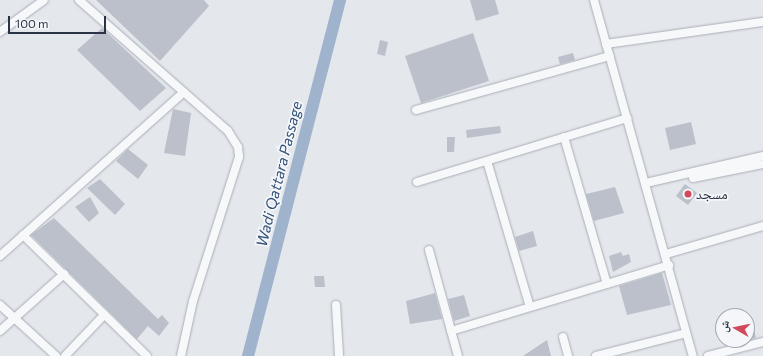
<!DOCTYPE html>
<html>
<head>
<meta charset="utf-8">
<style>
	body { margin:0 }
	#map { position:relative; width:763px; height:356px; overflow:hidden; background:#e4e7ec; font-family:Commissioner,"Noto Naskh Arabic",sans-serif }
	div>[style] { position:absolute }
	.river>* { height:12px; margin:-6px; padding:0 6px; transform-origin:6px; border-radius:6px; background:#9fb4cc }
	.building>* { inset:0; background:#bbc0ca }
	.roads { filter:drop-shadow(0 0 1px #a9aeb7) drop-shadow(0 0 1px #a9aeb7) }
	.minor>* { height:8px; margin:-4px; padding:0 4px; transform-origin:4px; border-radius:4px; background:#f7f8fa }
	.dots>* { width:11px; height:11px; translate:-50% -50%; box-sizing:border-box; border:2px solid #f4f6f9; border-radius:50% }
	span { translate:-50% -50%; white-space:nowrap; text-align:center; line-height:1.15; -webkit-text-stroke:3.5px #f4f6f9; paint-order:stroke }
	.poi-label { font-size:14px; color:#2b3445 }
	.left { translate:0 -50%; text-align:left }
	.water-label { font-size:15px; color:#34527a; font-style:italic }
	.north { position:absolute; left:715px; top:308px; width:40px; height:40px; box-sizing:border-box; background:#f4f6f9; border:1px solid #a4a8b1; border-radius:50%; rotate:279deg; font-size:11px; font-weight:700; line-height:16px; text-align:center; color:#2b3445 }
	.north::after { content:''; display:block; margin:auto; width:14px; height:18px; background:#d1495b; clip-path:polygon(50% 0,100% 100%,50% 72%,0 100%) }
	.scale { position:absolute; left:8px; top:16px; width:98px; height:18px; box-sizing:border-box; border:2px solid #2b3445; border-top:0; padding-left:5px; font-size:12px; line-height:14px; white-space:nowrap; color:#2b3445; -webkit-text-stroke:3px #f4f6f9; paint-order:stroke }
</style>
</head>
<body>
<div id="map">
	<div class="river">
		<i style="left:248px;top:356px;width:368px;rotate:-75.5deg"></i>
	</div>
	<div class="building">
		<i style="clip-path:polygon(96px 0,204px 0,209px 6px,160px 61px)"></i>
		<i style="clip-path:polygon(470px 0,495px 0,499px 14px,476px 21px)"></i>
		<i style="clip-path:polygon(102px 28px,166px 88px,140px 111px,77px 50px)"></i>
		<i style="clip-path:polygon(473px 33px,489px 81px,421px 103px,405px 56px)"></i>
		<i style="clip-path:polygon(380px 40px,388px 42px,385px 56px,377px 54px)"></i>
		<i style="clip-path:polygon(573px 53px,575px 60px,560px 64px,558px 57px)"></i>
		<i style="clip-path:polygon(173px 109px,191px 113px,185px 156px,164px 153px)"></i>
		<i style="clip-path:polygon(691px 122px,696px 144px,670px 150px,665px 128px)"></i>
		<i style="clip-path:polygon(500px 126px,501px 133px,467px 138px,466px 130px)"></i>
		<i style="clip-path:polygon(447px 137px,455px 137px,454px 152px,447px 152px)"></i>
		<i style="clip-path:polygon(128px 149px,148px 165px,138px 179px,116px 161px)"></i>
		<i style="clip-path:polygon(100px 179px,125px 204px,115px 215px,87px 188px)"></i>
		<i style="clip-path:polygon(685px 184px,697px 193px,688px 205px,676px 196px)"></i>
		<i style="clip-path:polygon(615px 187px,624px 213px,594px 221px,586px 194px)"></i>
		<i style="clip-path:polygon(90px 197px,99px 213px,89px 222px,75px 207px)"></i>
		<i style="clip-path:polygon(54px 218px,158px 319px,162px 315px,169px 323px,159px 336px,148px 326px,137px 339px,31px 235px)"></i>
		<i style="clip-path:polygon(533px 231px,537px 246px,519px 251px,515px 237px)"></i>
		<i style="clip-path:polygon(621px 252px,623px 256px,629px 254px,631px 262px,613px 272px,609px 256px)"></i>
		<i style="clip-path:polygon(662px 273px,671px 305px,627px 315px,619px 286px)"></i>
		<i style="clip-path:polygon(314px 276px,324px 276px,325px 287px,315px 287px)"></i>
		<i style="clip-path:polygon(435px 293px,442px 319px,410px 324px,406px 301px)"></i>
		<i style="clip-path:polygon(464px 295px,470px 316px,454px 321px,448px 299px)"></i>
		<i style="clip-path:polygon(753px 325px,756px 338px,747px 340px,747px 326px)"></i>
		<i style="clip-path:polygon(547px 340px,551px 356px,523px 356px)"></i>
	</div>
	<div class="roads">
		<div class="minor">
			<i style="left:79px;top:0;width:198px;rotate:41.3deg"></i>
			<i style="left:228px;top:131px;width:19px;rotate:58deg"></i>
			<i style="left:238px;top:147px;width:10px;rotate:84deg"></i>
			<i style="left:239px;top:157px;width:151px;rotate:107.7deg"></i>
			<i style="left:193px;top:301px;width:56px;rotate:102.3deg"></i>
			<i style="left:594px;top:0;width:370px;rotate:74.5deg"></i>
			<i style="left:0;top:32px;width:54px;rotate:-36deg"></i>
			<i style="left:606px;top:44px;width:159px;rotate:-8deg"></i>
			<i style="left:416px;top:110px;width:201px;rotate:-15.6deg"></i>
			<i style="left:564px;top:137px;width:153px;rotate:73.7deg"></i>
			<i style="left:487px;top:161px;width:152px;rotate:73.6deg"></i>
			<i style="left:693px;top:178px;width:71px;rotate:-11.3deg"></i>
			<i style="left:417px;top:182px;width:220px;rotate:-16.9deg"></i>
			<i style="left:646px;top:183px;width:120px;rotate:-13deg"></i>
			<i style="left:23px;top:235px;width:173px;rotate:44.3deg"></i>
			<i style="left:429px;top:250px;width:110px;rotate:74.7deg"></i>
			<i style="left:666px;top:254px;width:101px;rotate:-16.1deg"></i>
			<i style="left:0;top:256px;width:246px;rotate:-41.7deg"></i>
			<i style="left:0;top:305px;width:76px;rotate:42.3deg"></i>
			<i style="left:336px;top:305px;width:51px;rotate:86.6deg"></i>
			<i style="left:0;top:331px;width:86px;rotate:-41.7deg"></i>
			<i style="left:451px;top:331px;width:228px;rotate:-16.8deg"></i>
			<i style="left:563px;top:337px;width:20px;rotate:75deg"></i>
			<i style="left:65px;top:356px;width:57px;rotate:-46.4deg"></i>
			<i style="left:596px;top:356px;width:93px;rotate:-14.3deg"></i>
			<i style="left:708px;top:356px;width:57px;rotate:-14.3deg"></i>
		</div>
	</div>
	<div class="dots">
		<i style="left:688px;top:194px;background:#d1495b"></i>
	</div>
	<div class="poi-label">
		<span class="left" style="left:696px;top:194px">مسجد</span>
	</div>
	<div class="water-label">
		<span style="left:279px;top:174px;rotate:-76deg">Wadi Qattara Passage</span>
	</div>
	<div class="north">ش</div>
	<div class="scale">100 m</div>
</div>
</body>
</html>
